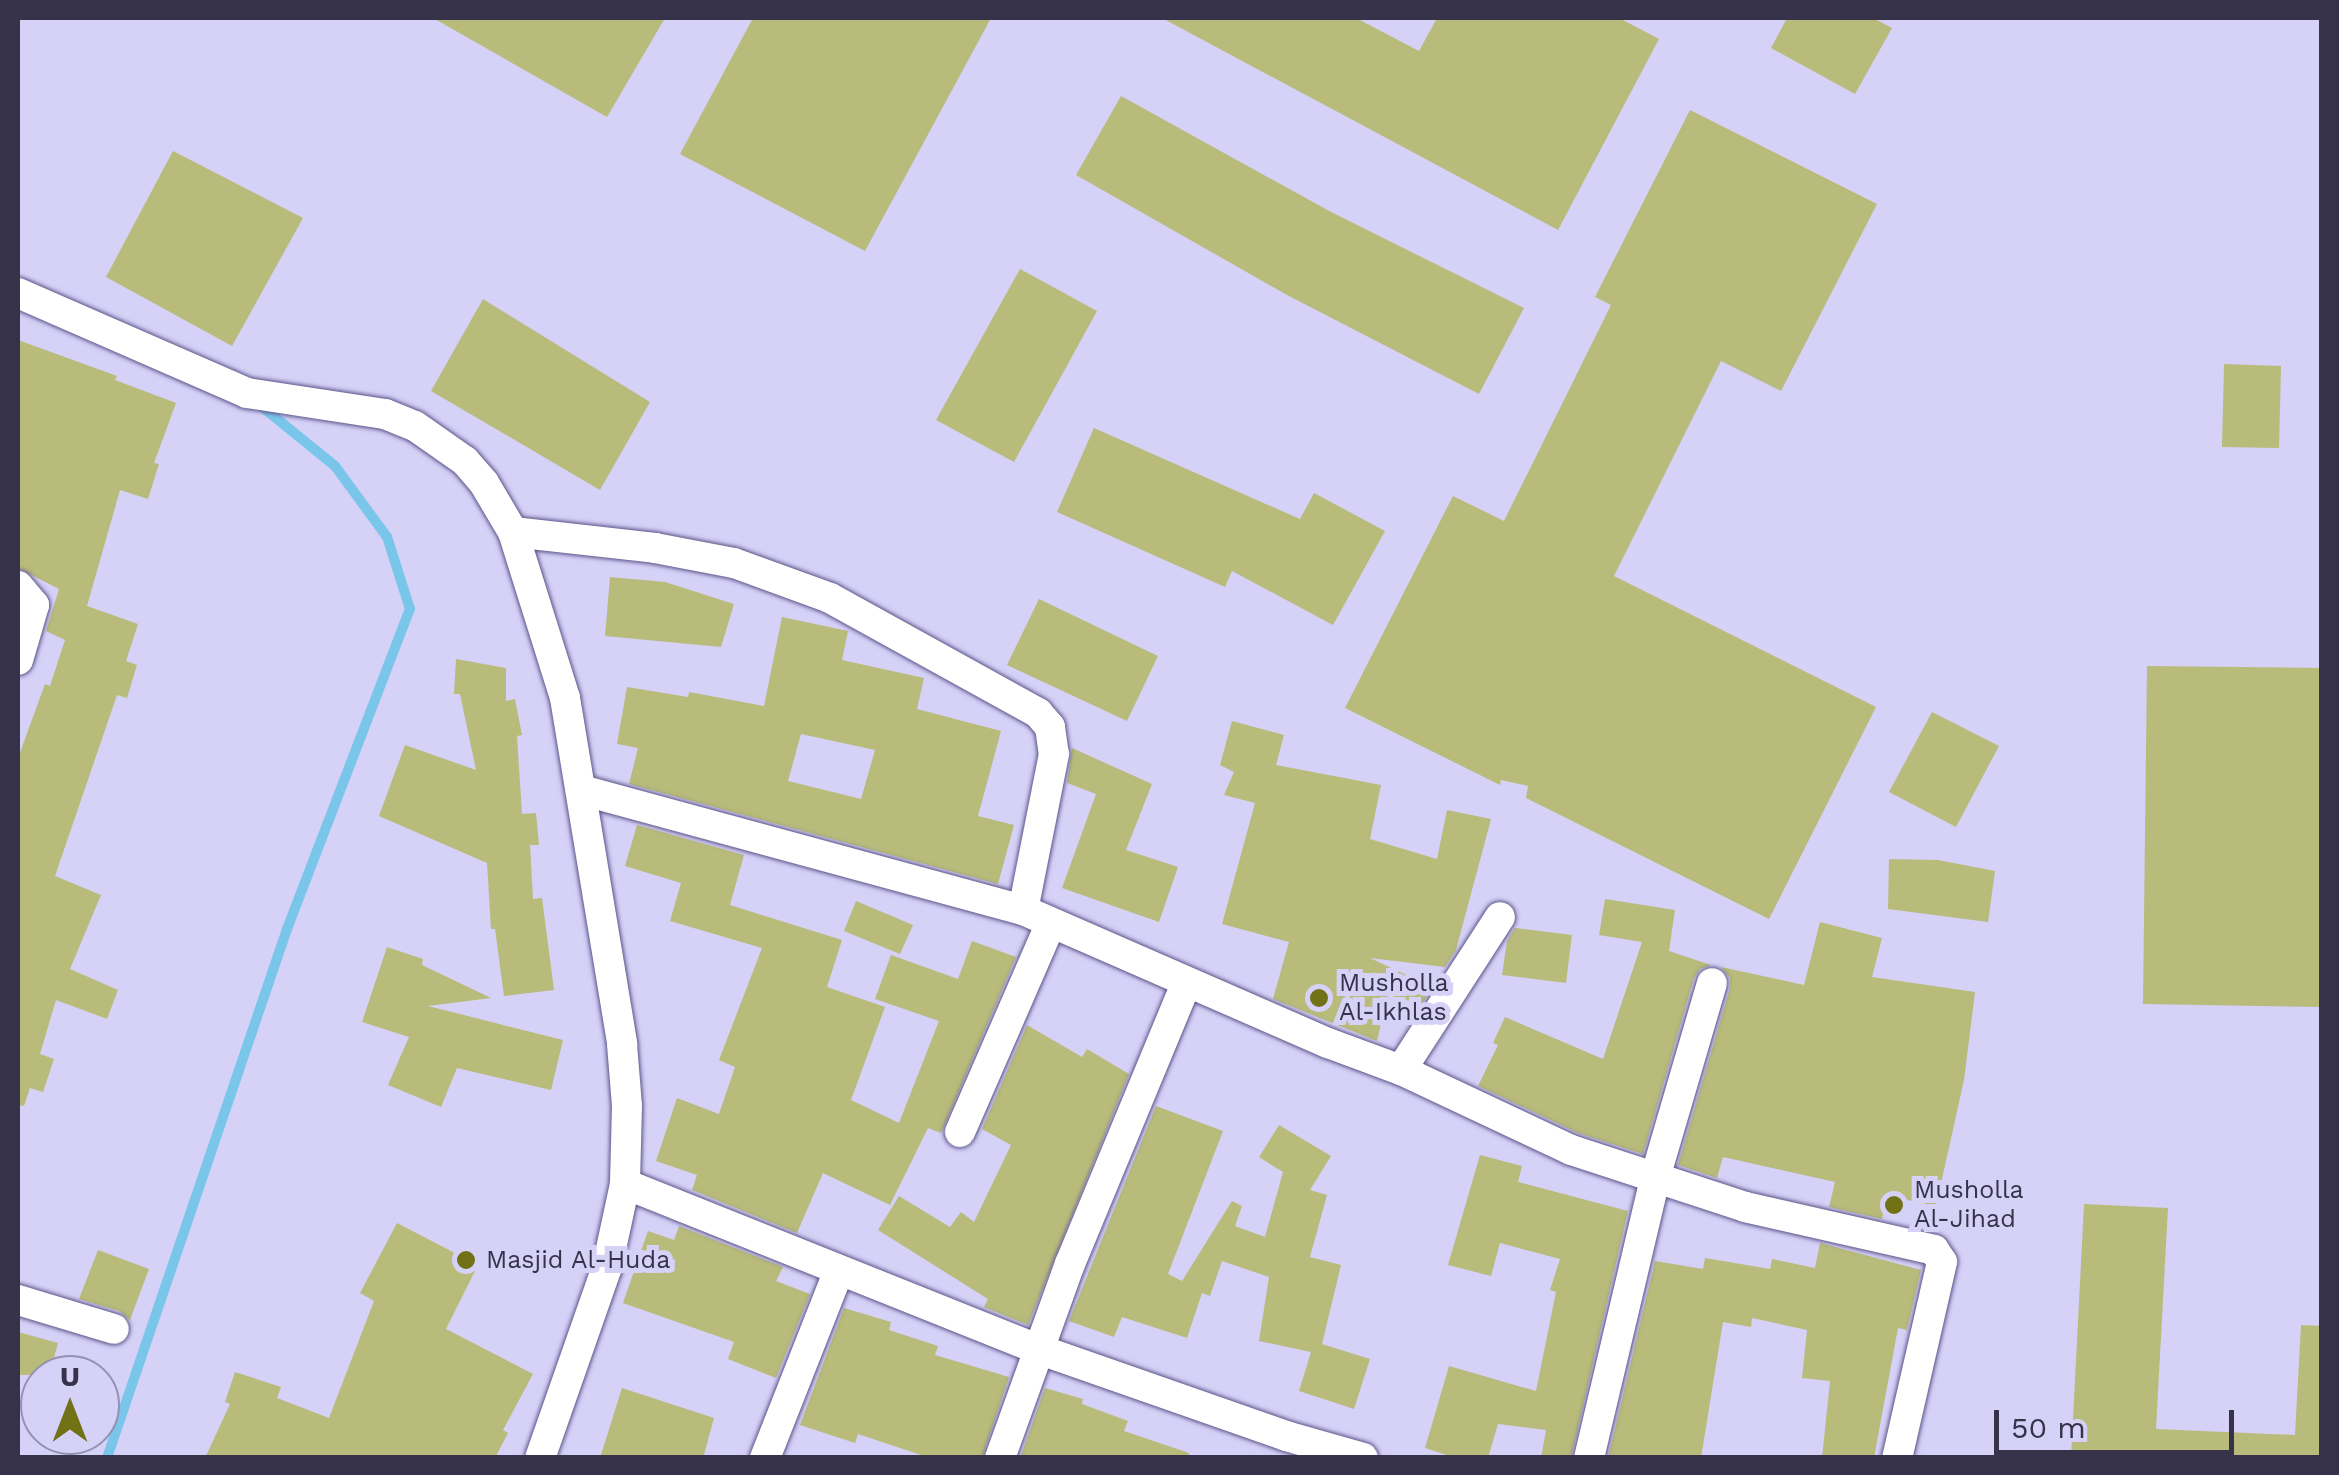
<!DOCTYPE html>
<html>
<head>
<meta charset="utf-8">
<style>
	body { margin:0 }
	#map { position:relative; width:2339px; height:1475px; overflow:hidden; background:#d5d1f7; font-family:"Work Sans",sans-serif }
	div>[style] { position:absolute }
	.stream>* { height:10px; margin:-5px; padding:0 5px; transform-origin:5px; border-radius:5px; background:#79c6ea }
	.building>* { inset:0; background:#b9bb7b }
	.roads { filter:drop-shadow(0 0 2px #5c5489) drop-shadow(0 0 2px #5c5489) }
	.minor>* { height:30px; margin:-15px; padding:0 15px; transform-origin:15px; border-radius:15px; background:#fff }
	.dots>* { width:28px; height:28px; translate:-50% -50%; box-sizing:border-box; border:5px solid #d5d1f7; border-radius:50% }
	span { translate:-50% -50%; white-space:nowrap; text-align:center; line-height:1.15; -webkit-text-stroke:10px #d5d1f7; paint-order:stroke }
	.poi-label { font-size:25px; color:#35324a }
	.left { translate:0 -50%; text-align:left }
	.frame { position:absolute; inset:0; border:20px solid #35324a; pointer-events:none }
	.north { position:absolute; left:20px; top:1355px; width:100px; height:100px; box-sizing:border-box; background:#d5d1f7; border:2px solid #9591b2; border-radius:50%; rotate:0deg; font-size:28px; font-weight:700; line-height:40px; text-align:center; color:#35324a }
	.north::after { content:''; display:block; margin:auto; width:35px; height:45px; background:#717216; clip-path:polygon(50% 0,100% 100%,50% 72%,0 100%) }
	.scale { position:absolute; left:1994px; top:1410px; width:240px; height:45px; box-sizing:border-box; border:5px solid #35324a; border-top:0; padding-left:12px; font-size:30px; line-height:35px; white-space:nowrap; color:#35324a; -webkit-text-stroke:8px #d5d1f7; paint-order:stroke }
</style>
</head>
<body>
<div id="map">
	<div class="stream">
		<i style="left:107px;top:1458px;width:559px;rotate:-71.21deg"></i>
		<i style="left:287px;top:929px;width:343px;rotate:-69deg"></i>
		<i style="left:410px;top:609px;width:76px;rotate:-107.7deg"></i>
		<i style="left:387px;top:537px;width:88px;rotate:-126.2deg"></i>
		<i style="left:335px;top:466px;width:97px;rotate:-140.9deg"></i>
	</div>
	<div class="building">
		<i style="clip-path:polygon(433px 18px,665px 18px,607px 117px)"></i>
		<i style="clip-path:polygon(753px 18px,991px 18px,865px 251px,680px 154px)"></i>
		<i style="clip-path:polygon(1162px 18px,1356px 18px,1419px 51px,1437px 18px,1619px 18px,1659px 39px,1558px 230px)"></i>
		<i style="clip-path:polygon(1787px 18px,1873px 18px,1892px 28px,1855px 94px,1771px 48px)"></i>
		<i style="clip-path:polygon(1121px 96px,1331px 212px,1524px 308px,1479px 394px,1287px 295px,1076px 175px)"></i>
		<i style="clip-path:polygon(1690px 110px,1877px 204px,1781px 391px,1721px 361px,1614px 576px,1876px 707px,1769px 919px,1526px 798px,1528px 786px,1501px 780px,1500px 785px,1345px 708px,1453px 496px,1504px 521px,1611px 305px,1595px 297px)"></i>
		<i style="clip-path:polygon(173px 151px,303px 218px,232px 346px,106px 277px)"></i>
		<i style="clip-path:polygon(1020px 269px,1097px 311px,1014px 462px,936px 420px)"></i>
		<i style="clip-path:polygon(483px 299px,650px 402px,600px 490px,431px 391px)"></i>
		<i style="clip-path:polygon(18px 340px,117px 376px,115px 380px,176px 403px,154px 463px,159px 464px,148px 499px,120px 490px,87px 606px,138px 624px,126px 661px,137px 665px,127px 698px,117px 695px,55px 876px,101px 895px,70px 969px,118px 990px,107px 1019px,56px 1000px,40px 1054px,54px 1059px,43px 1092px,30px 1088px,24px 1106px,18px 1105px,18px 758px,45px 684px,50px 686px,65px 640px,46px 631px,59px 589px,18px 568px)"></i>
		<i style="clip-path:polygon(2224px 364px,2281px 366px,2279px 448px,2222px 447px)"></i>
		<i style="clip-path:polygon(1094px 428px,1300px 519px,1314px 493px,1385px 531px,1333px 625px,1232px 571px,1225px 587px,1057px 512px)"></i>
		<i style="clip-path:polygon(610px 577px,665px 582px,734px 604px,721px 647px,605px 636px)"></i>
		<i style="clip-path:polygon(1039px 599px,1158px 656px,1127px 721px,1007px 665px)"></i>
		<i style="clip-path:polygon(evenodd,782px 617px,848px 631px,842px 660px,924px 678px,917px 709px,1001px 731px,978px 816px,1014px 825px,998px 884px,629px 784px,638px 748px,617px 744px,627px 687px,688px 697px,689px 692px,764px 706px,782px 617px,801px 734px,875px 750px,861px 799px,788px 781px,801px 734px)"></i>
		<i style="clip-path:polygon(456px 659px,506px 668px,506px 701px,515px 699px,522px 735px,517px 736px,522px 814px,536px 813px,539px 845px,530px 845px,533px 899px,542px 898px,554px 990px,504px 996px,495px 929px,491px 929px,487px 863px,379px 816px,405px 745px,476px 770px,460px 694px,454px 694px)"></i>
		<i style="clip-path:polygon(2147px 666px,2322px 668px,2322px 1007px,2143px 1004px)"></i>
		<i style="clip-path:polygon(1932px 712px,1999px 746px,1956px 827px,1889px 792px)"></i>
		<i style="clip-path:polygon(1232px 721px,1284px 735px,1276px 765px,1381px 785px,1370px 839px,1437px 859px,1447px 810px,1491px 819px,1456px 950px,1445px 967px,1370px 958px,1432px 987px,1422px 1004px,1388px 995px,1377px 1041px,1273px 999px,1289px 942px,1222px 924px,1255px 803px,1224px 795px,1234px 772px,1220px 765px)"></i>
		<i style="clip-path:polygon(1072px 748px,1152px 784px,1126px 850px,1178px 867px,1159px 922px,1062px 888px,1096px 794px,1067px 783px)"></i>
		<i style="clip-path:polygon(637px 825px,744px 855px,730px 905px,842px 940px,827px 987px,885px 1007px,851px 1100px,899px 1123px,939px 1021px,875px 999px,891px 955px,958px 979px,972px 941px,1016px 957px,941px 1133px,928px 1128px,890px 1205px,823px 1173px,797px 1233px,692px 1190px,697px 1175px,656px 1161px,677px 1098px,719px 1114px,735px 1067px,719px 1060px,762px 948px,670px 921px,681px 883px,625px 866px)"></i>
		<i style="clip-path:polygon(1889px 859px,1938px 860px,1995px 871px,1988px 922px,1888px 909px)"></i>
		<i style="clip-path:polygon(1605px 899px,1675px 910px,1669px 951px,1711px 965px,1700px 969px,1694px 978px,1643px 1154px,1578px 1133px,1478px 1086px,1498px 1045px,1493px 1043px,1505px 1017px,1603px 1059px,1642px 942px,1599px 935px)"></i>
		<i style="clip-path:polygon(856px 901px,913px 925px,900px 954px,844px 931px)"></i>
		<i style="clip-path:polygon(1820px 922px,1882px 938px,1872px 977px,1975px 992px,1964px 1080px,1936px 1206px,1888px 1196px,1882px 1219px,1829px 1207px,1835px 1182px,1723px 1157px,1717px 1178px,1678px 1165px,1730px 988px,1730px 978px,1721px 967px,1804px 985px)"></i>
		<i style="clip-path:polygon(1515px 928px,1572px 935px,1566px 983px,1502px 975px,1507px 941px)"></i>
		<i style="clip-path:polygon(387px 947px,423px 959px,422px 965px,491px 998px,428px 1006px,563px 1040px,551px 1090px,457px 1068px,441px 1107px,388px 1085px,409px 1037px,362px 1022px)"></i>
		<i style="clip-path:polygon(1027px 1025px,1082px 1057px,1087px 1049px,1129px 1074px,1028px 1325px,984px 1307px,988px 1299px,878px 1230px,899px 1196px,950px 1227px,961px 1212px,974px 1222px,1011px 1145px,982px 1129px)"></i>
		<i style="clip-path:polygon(1156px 1106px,1223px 1131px,1168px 1274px,1182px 1281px,1232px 1201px,1242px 1206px,1235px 1226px,1265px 1237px,1283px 1172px,1259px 1157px,1279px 1125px,1331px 1156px,1310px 1190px,1327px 1195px,1310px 1257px,1341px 1265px,1322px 1344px,1370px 1359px,1354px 1409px,1299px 1391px,1311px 1352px,1259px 1341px,1269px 1277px,1222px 1261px,1210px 1296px,1202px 1293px,1187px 1338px,1122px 1317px,1114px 1337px,1069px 1321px)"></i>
		<i style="clip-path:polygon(1480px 1155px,1522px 1166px,1518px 1182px,1628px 1211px,1571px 1458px,1541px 1458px,1546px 1430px,1498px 1424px,1488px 1458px,1456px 1458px,1425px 1448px,1449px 1366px,1536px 1391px,1556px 1292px,1550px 1290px,1560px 1259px,1500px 1243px,1491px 1276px,1448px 1265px)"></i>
		<i style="clip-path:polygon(2084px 1204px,2168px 1208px,2156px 1429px,2295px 1435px,2301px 1325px,2322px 1326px,2322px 1458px,2071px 1458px)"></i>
		<i style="clip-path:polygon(397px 1223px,478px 1265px,446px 1329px,533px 1374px,503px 1430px,508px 1433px,495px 1458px,205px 1458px,230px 1404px,225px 1402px,235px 1372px,281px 1387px,277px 1398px,329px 1418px,374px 1301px,360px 1293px)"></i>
		<i style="clip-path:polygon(679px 1226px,783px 1267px,776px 1281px,810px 1294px,776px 1378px,728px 1359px,734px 1342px,623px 1303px,648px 1231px,674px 1240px)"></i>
		<i style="clip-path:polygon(1820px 1243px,1921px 1270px,1907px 1330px,1898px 1328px,1874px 1458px,1822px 1458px,1830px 1381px,1802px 1378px,1807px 1330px,1752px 1318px,1751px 1327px,1723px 1322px,1701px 1458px,1608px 1458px,1655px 1261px,1703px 1269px,1705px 1258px,1770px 1269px,1772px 1259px,1815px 1268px)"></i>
		<i style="clip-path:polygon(98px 1250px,149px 1269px,130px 1320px,119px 1311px,79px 1299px)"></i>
		<i style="clip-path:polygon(844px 1308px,891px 1322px,889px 1330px,938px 1346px,935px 1355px,1009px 1377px,982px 1458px,930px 1458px,858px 1434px,855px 1443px,800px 1425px)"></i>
		<i style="clip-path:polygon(18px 1332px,58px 1343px,49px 1375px,18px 1375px)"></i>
		<i style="clip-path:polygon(622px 1388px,714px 1418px,703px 1458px,600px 1458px)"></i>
		<i style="clip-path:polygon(1045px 1388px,1083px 1399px,1082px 1404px,1128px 1421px,1124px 1431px,1189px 1453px,1188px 1458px,1020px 1458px)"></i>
	</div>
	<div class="roads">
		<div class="minor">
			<i style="left:18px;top:293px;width:250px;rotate:23.6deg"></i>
			<i style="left:247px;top:393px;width:140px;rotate:8.7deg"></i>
			<i style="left:385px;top:414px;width:32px;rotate:22deg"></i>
			<i style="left:415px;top:426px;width:61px;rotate:35deg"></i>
			<i style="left:465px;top:461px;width:29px;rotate:49deg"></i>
			<i style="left:484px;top:483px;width:57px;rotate:59.4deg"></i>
			<i style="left:513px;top:532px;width:174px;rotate:72.6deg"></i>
			<i style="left:565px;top:698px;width:351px;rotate:80.6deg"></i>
			<i style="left:622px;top:1044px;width:62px;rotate:85.4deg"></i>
			<i style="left:627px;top:1106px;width:78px;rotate:91.5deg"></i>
			<i style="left:625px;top:1184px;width:85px;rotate:102.2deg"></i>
			<i style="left:607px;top:1267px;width:202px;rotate:109.3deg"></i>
			<i style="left:513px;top:532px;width:143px;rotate:6.4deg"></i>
			<i style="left:655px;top:548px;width:80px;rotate:10.8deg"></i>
			<i style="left:734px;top:563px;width:102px;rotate:20deg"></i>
			<i style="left:830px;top:598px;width:238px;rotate:28.9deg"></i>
			<i style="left:1038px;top:713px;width:18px;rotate:49deg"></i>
			<i style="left:1050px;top:727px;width:27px;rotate:82deg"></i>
			<i style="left:1054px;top:754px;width:159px;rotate:101.2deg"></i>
			<i style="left:18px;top:586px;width:25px;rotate:50deg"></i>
			<i style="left:34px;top:605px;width:57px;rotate:106.2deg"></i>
			<i style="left:581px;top:790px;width:458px;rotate:15.2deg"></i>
			<i style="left:1023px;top:910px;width:333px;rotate:23.6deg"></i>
			<i style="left:1328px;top:1043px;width:78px;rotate:20.3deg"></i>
			<i style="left:1401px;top:1070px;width:188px;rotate:25.2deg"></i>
			<i style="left:1571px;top:1150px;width:183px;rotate:18.1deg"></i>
			<i style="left:1745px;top:1207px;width:194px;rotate:12.8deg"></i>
			<i style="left:1934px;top:1250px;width:14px;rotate:56deg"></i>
			<i style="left:1942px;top:1262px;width:201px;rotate:102.9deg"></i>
			<i style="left:1401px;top:1070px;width:182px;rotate:-57.1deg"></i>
			<i style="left:960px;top:1132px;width:228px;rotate:-66.5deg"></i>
			<i style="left:625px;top:1184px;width:445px;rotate:21.8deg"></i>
			<i style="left:1038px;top:1349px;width:263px;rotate:19.3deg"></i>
			<i style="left:1286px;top:1436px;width:80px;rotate:15.9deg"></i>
			<i style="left:18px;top:1300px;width:100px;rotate:16.8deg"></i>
			<i style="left:765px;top:1458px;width:199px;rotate:-68.5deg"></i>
			<i style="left:1000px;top:1458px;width:206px;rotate:-70.2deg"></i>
			<i style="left:1070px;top:1264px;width:305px;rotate:-67.5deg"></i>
			<i style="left:1589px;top:1458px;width:288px;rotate:-76.7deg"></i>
			<i style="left:1655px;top:1178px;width:203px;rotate:-73.7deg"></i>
		</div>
	</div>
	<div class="dots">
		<i style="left:1319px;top:998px;background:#717216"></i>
		<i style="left:1894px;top:1205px;background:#717216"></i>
		<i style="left:466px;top:1260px;background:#717216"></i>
	</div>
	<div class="poi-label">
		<span class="left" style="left:1339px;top:998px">Musholla<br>Al-Ikhlas</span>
		<span class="left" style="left:1914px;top:1205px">Musholla<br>Al-Jihad</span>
		<span class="left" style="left:486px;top:1260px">Masjid Al-Huda</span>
	</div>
	<div class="frame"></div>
	<div class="north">U</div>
	<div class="scale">50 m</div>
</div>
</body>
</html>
